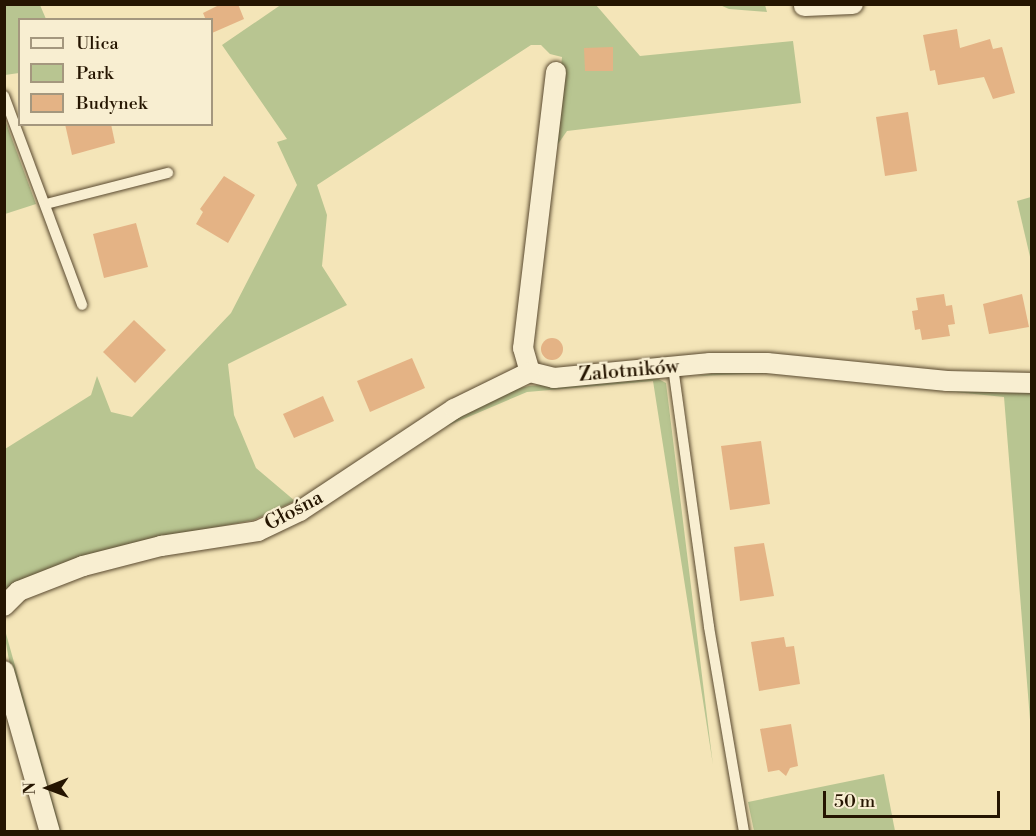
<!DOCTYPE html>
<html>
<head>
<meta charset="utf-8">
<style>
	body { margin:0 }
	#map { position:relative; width:1036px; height:836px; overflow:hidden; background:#f4e5b8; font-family:"Libre Bodoni",serif }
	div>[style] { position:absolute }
	.green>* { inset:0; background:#b8c591 }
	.building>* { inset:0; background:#e4b385 }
	.round { border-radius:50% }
	.roads { filter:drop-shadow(0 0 2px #59492f) drop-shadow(0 0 2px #59492f) }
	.lane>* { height:10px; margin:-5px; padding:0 5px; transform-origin:5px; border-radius:5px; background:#f8eed1 }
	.street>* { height:20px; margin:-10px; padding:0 10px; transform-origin:10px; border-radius:10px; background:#f8eed1 }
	span { translate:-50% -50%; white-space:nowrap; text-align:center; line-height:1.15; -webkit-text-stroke:4.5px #f8eed1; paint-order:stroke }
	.street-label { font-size:20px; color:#251501 }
	.frame { position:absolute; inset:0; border:6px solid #251501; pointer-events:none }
	.legend { position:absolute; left:18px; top:18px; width:195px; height:108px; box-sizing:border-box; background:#f8eed1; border:2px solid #a4977e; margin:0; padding:8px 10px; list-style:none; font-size:18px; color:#251501 }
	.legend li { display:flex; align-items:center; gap:12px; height:30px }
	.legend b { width:30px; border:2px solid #a4977e }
	.north { position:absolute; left:18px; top:758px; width:60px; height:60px; -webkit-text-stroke:4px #f8eed1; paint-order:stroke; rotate:269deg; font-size:16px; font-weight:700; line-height:24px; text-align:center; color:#251501 }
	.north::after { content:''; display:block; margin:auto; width:21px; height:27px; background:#251501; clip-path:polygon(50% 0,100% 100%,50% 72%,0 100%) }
	.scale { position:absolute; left:823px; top:791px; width:177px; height:27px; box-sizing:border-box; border:3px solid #251501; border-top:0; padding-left:8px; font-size:18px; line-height:21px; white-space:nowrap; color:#251501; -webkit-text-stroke:4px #f8eed1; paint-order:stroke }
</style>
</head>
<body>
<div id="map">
	<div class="green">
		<i style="clip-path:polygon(5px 4px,40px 5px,46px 19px,20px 20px,19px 73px,5px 75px)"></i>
		<i style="clip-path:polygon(282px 4px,596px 5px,640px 56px,793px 41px,801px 103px,567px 131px,556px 147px,547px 231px,544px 222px,562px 57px,550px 54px,541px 45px,531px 45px,317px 185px,327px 215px,322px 266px,347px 305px,228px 364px,234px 415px,256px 468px,295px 501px,254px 520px,159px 538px,5px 596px,5px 449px,91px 395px,97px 376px,111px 412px,132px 417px,231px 313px,297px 185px,277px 142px,287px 139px,222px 45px)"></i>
		<i style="clip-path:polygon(720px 5px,765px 5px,767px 12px,729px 9px)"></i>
		<i style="clip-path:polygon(5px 120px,36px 204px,5px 214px,4px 214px)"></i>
		<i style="clip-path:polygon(1031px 197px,1032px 197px,1031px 261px,1017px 201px)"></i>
		<i style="clip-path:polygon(742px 369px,1031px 390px,1031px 732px,1004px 397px,769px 373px,697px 376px)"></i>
		<i style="clip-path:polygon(651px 375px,666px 383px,713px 765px,653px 381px,527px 392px,440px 429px,466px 408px,503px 392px,529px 386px)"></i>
		<i style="clip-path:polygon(4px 632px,5px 630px,61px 831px,55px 831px,15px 694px)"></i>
		<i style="clip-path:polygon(884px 774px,895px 831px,754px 831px,748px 802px)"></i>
	</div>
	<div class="building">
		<i style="clip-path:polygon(221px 4px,238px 4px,244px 19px,212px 33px,212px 20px,206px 20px,203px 13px)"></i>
		<i style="clip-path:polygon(957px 29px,960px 48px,990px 39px,993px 49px,1002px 47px,1015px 93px,993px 99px,984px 77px,938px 85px,935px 70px,930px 71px,923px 35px)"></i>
		<i style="clip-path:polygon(613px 47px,613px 71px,585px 71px,584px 48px)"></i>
		<i style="clip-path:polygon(908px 112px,917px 171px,885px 176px,876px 117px)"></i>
		<i style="clip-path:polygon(65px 124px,111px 124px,115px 143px,72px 155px)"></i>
		<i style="clip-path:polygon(224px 176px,255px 195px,228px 243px,196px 224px,203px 212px,200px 209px)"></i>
		<i style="clip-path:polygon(136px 223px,148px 267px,104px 278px,93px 234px)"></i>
		<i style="clip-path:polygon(944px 294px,946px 306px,952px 305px,955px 324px,948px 325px,950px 336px,922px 340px,920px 329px,915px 330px,912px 311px,918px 310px,916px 298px)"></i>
		<i style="clip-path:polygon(1022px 294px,1029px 327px,989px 334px,983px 304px)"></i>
		<i style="clip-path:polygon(134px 320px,166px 350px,135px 383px,103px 352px)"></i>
		<i class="round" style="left:541px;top:338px;width:22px;height:22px"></i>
		<i style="clip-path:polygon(412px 358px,425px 388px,370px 412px,357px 381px)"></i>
		<i style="clip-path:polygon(323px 396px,334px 421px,294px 438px,283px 414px)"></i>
		<i style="clip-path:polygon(761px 441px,770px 504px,730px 510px,721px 446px)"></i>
		<i style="clip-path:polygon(764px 543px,774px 596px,740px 601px,734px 547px)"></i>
		<i style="clip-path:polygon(784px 637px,786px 647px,794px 646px,800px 684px,759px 691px,751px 642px)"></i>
		<i style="clip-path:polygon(791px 724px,798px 766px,790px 768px,786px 776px,779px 770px,768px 772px,760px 729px)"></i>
	</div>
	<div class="roads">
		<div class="lane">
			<i style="left:4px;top:96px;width:223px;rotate:69.5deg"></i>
			<i style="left:46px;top:204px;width:126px;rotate:-14.3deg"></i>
			<i style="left:673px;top:367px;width:262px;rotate:82.1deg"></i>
			<i style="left:709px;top:627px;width:208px;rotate:80.3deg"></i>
		</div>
		<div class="street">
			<i style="left:804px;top:6px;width:49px;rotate:-2.3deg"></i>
			<i style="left:556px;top:72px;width:278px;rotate:96.8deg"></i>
			<i style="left:523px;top:348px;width:25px;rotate:74deg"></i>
			<i style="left:530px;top:372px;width:25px;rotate:14deg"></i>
			<i style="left:554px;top:378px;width:157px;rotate:-5.5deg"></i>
			<i style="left:710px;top:363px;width:57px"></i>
			<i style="left:767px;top:363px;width:181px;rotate:5.7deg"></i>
			<i style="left:947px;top:381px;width:85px;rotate:1.3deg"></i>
			<i style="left:4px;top:606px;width:21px;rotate:-45deg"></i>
			<i style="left:19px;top:591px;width:69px;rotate:-21.3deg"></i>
			<i style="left:83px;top:566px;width:81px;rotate:-14.4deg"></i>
			<i style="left:161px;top:546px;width:98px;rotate:-8.8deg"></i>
			<i style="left:258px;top:531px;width:47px;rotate:-25.5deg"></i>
			<i style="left:300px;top:511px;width:185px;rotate:-33.5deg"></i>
			<i style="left:454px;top:409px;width:85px;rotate:-26deg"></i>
			<i style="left:4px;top:671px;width:167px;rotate:74.1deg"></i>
		</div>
	</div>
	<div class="street-label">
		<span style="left:629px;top:371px;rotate:-5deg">Zalotników</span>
		<span style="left:294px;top:511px;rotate:-28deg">Głośna</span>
	</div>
	<div class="frame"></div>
	<ul class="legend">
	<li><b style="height:8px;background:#f8eed1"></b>Ulica</li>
	<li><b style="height:16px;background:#b8c591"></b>Park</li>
	<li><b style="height:16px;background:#e4b385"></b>Budynek</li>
	</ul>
	<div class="north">N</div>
	<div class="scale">50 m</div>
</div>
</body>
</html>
